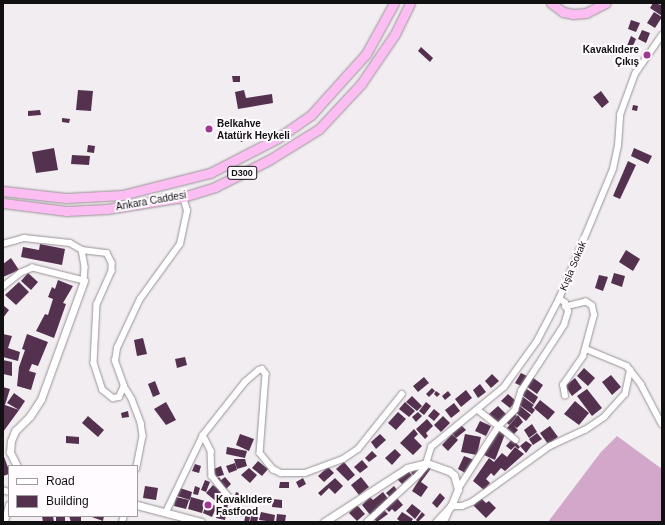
<!DOCTYPE html>
<html>
<head>
<meta charset="utf-8">
<style>
	body { margin:0 }
	#map { position:relative; width:665px; height:525px; overflow:hidden; background:#f2edf1; font-family:Helvetica,sans-serif }
	div>[style] { position:absolute }
	.forest>* { inset:0; background:#d2a7ca }
	.building>* { inset:0; background:#553150 }
	.roads { filter:drop-shadow(0 0 1px #979296) drop-shadow(0 0 1px #979296) }
	.minor>* { height:5.5px; margin:-2.75px; padding:0 2.75px; transform-origin:2.75px; border-radius:2.75px; background:#fff }
	.tertiary>* { height:7px; margin:-3.5px; padding:0 3.5px; transform-origin:3.5px; border-radius:3.5px; background:#fff }
	.trunk>* { height:9px; margin:-4.5px; padding:0 4.5px; transform-origin:4.5px; border-radius:4.5px; background:#fcbef2 }
	.dots>* { width:11px; height:11px; translate:-50% -50%; box-sizing:border-box; border:2px solid #fffbfe; border-radius:50% }
	span { translate:-50% -50%; white-space:nowrap; text-align:center; line-height:1.15; -webkit-text-stroke:4px #fffbfe; paint-order:stroke }
	.shield-label span { padding:1px 3px; background:#fffbfe; border:1px solid; border-radius:3px; -webkit-text-stroke-width:0 }
	.shield-label { font-size:9px; color:#121112; font-weight:700 }
	.poi-label { font-size:10px; color:#121112; font-weight:700 }
	.right { translate:-100% -50%; text-align:right }
	.left { translate:0 -50%; text-align:left }
	.street-label { font-size:10px; color:#121112 }
	.frame { position:absolute; inset:0; border:4px solid #121112; pointer-events:none }
	.legend { position:absolute; left:8px; top:465px; width:130px; height:52px; box-sizing:border-box; background:#fffbfe; border:1px solid #a09da0; margin:0; padding:5px 7px; list-style:none; font-size:12px; color:#121112 }
	.legend li { display:flex; align-items:center; gap:8px; height:20px }
	.legend b { width:20px; border:1px solid #a09da0 }
</style>
</head>
<body>
<div id="map">
	<div class="forest">
		<i style="clip-path:polygon(617px 436px,662px 469px,662px 522px,548px 522px,601px 452px)"></i>
	</div>
	<div class="building">
		<i style="clip-path:polygon(653px 3px,662px 5px,662px 16px,650px 8px)"></i>
		<i style="clip-path:polygon(654px 12px,662px 17px,655px 28px,647px 23px)"></i>
		<i style="clip-path:polygon(631px 20px,640px 23px,636px 32px,628px 29px)"></i>
		<i style="clip-path:polygon(642px 30px,650px 33px,646px 43px,638px 39px)"></i>
		<i style="clip-path:polygon(631px 36px,636px 39px,632px 48px,627px 46px)"></i>
		<i style="clip-path:polygon(421px 47px,433px 58px,430px 62px,418px 51px)"></i>
		<i style="clip-path:polygon(232px 76px,240px 76px,240px 82px,233px 82px)"></i>
		<i style="clip-path:polygon(78px 90px,93px 91px,91px 111px,76px 110px)"></i>
		<i style="clip-path:polygon(244px 90px,246px 98px,272px 94px,273px 103px,238px 109px,235px 92px)"></i>
		<i style="clip-path:polygon(601px 91px,609px 102px,602px 108px,593px 97px)"></i>
		<i style="clip-path:polygon(633px 105px,638px 106px,637px 111px,632px 110px)"></i>
		<i style="clip-path:polygon(40px 110px,41px 115px,28px 116px,28px 111px)"></i>
		<i style="clip-path:polygon(62px 118px,70px 119px,69px 123px,62px 122px)"></i>
		<i style="clip-path:polygon(248px 134px,250px 138px,241px 142px,239px 138px)"></i>
		<i style="clip-path:polygon(88px 145px,95px 146px,94px 153px,87px 152px)"></i>
		<i style="clip-path:polygon(54px 148px,58px 170px,36px 173px,32px 152px)"></i>
		<i style="clip-path:polygon(634px 148px,652px 156px,648px 164px,631px 156px)"></i>
		<i style="clip-path:polygon(72px 155px,90px 156px,89px 165px,71px 164px)"></i>
		<i style="clip-path:polygon(628px 161px,636px 165px,620px 199px,613px 196px)"></i>
		<i style="clip-path:polygon(40px 244px,65px 249px,62px 265px,21px 257px,23px 247px,39px 250px)"></i>
		<i style="clip-path:polygon(626px 250px,640px 259px,633px 271px,619px 262px)"></i>
		<i style="clip-path:polygon(11px 258px,19px 270px,3px 277px,3px 264px)"></i>
		<i style="clip-path:polygon(28px 273px,38px 282px,31px 290px,21px 281px)"></i>
		<i style="clip-path:polygon(614px 273px,625px 276px,622px 287px,611px 283px)"></i>
		<i style="clip-path:polygon(599px 275px,608px 277px,603px 291px,595px 288px)"></i>
		<i style="clip-path:polygon(58px 280px,73px 286px,63px 303px,66px 304px,54px 338px,36px 331px,45px 314px,48px 315px,53px 299px,48px 297px,52px 287px,55px 289px)"></i>
		<i style="clip-path:polygon(19px 282px,29px 292px,16px 305px,5px 295px)"></i>
		<i style="clip-path:polygon(3px 305px,9px 310px,3px 318px)"></i>
		<i style="clip-path:polygon(3px 334px,12px 336px,8px 348px,20px 352px,18px 361px,3px 357px)"></i>
		<i style="clip-path:polygon(27px 334px,48px 342px,38px 366px,32px 364px,29px 371px,36px 373px,31px 390px,17px 386px,19px 367px,25px 350px,22px 349px)"></i>
		<i style="clip-path:polygon(143px 338px,147px 354px,137px 356px,134px 340px)"></i>
		<i style="clip-path:polygon(185px 357px,187px 365px,177px 368px,175px 359px)"></i>
		<i style="clip-path:polygon(3px 360px,12px 362px,12px 376px,3px 374px)"></i>
		<i style="clip-path:polygon(584px 368px,595px 378px,588px 386px,577px 376px)"></i>
		<i style="clip-path:polygon(521px 373px,529px 377px,523px 387px,515px 383px)"></i>
		<i style="clip-path:polygon(492px 374px,499px 381px,491px 388px,485px 381px)"></i>
		<i style="clip-path:polygon(611px 375px,621px 387px,612px 395px,602px 382px)"></i>
		<i style="clip-path:polygon(424px 377px,429px 383px,418px 392px,413px 386px)"></i>
		<i style="clip-path:polygon(532px 377px,543px 385px,537px 394px,526px 386px)"></i>
		<i style="clip-path:polygon(575px 378px,582px 388px,572px 396px,565px 386px)"></i>
		<i style="clip-path:polygon(155px 381px,160px 394px,153px 397px,148px 384px)"></i>
		<i style="clip-path:polygon(480px 384px,486px 392px,478px 398px,473px 390px)"></i>
		<i style="clip-path:polygon(3px 387px,10px 389px,5px 405px,19px 410px,3px 432px)"></i>
		<i style="clip-path:polygon(432px 388px,435px 391px,429px 397px,426px 394px)"></i>
		<i style="clip-path:polygon(527px 389px,538px 397px,534px 404px,522px 395px)"></i>
		<i style="clip-path:polygon(587px 389px,602px 408px,592px 416px,577px 396px)"></i>
		<i style="clip-path:polygon(466px 390px,472px 398px,461px 407px,455px 399px)"></i>
		<i style="clip-path:polygon(436px 391px,440px 394px,437px 397px,434px 394px)"></i>
		<i style="clip-path:polygon(448px 391px,451px 395px,445px 400px,442px 396px)"></i>
		<i style="clip-path:polygon(14px 393px,25px 401px,19px 410px,7px 403px)"></i>
		<i style="clip-path:polygon(508px 394px,516px 401px,510px 408px,501px 401px)"></i>
		<i style="clip-path:polygon(412px 396px,422px 406px,417px 411px,406px 402px)"></i>
		<i style="clip-path:polygon(523px 397px,534px 405px,532px 407px,535px 410px,532px 414px,518px 404px)"></i>
		<i style="clip-path:polygon(540px 400px,555px 412px,548px 420px,534px 408px)"></i>
		<i style="clip-path:polygon(575px 401px,589px 413px,579px 425px,564px 414px)"></i>
		<i style="clip-path:polygon(166px 402px,176px 420px,166px 425px,154px 409px)"></i>
		<i style="clip-path:polygon(405px 402px,415px 411px,409px 417px,399px 409px)"></i>
		<i style="clip-path:polygon(426px 402px,431px 406px,424px 415px,419px 411px)"></i>
		<i style="clip-path:polygon(454px 403px,460px 411px,451px 418px,445px 410px)"></i>
		<i style="clip-path:polygon(498px 406px,506px 414px,498px 423px,489px 414px)"></i>
		<i style="clip-path:polygon(520px 406px,531px 415px,526px 421px,515px 412px)"></i>
		<i style="clip-path:polygon(434px 409px,440px 414px,434px 421px,428px 416px)"></i>
		<i style="clip-path:polygon(128px 411px,129px 417px,122px 418px,121px 413px)"></i>
		<i style="clip-path:polygon(398px 412px,406px 419px,396px 430px,388px 423px)"></i>
		<i style="clip-path:polygon(418px 412px,422px 416px,416px 422px,412px 417px)"></i>
		<i style="clip-path:polygon(514px 413px,517px 416px,509px 425px,506px 422px)"></i>
		<i style="clip-path:polygon(518px 415px,523px 422px,517px 428px,514px 426px,518px 430px,514px 434px,507px 428px)"></i>
		<i style="clip-path:polygon(88px 416px,104px 430px,98px 437px,82px 423px)"></i>
		<i style="clip-path:polygon(443px 416px,450px 423px,441px 432px,434px 425px)"></i>
		<i style="clip-path:polygon(427px 419px,433px 426px,426px 433px,428px 436px,425px 439px,416px 429px)"></i>
		<i style="clip-path:polygon(480px 421px,491px 426px,486px 436px,475px 431px)"></i>
		<i style="clip-path:polygon(532px 424px,537px 432px,529px 438px,524px 430px)"></i>
		<i style="clip-path:polygon(461px 425px,466px 430px,456px 438px,452px 433px)"></i>
		<i style="clip-path:polygon(550px 426px,558px 437px,548px 444px,540px 433px)"></i>
		<i style="clip-path:polygon(414px 429px,418px 434px,414px 438px,422px 446px,413px 455px,400px 443px)"></i>
		<i style="clip-path:polygon(497px 430px,505px 434px,495px 460px,484px 455px)"></i>
		<i style="clip-path:polygon(537px 433px,542px 439px,533px 445px,529px 439px)"></i>
		<i style="clip-path:polygon(240px 434px,254px 439px,249px 451px,236px 445px)"></i>
		<i style="clip-path:polygon(380px 434px,386px 440px,376px 449px,371px 442px)"></i>
		<i style="clip-path:polygon(452px 434px,458px 440px,448px 451px,442px 445px)"></i>
		<i style="clip-path:polygon(465px 434px,481px 437px,477px 455px,461px 452px)"></i>
		<i style="clip-path:polygon(66px 436px,79px 437px,79px 444px,66px 443px)"></i>
		<i style="clip-path:polygon(512px 439px,520px 447px,518px 449px,515px 446px,511px 450px,506px 446px)"></i>
		<i style="clip-path:polygon(526px 441px,532px 445px,526px 453px,520px 446px)"></i>
		<i style="clip-path:polygon(227px 447px,247px 451px,245px 458px,226px 454px)"></i>
		<i style="clip-path:polygon(515px 447px,524px 454px,505px 471px,501px 468px,494px 476px,491px 473px,486px 479px,490px 483px,484px 490px,473px 481px,489px 458px,494px 462px,502px 453px,507px 457px)"></i>
		<i style="clip-path:polygon(395px 449px,401px 455px,392px 465px,385px 458px)"></i>
		<i style="clip-path:polygon(372px 451px,377px 456px,369px 462px,365px 458px)"></i>
		<i style="clip-path:polygon(3px 454px,9px 470px,9px 474px,3px 476px)"></i>
		<i style="clip-path:polygon(464px 456px,474px 460px,467px 474px,458px 469px)"></i>
		<i style="clip-path:polygon(234px 459px,245px 459px,247px 466px,237px 469px)"></i>
		<i style="clip-path:polygon(362px 460px,368px 467px,360px 473px,354px 467px)"></i>
		<i style="clip-path:polygon(258px 461px,268px 469px,262px 476px,252px 468px)"></i>
		<i style="clip-path:polygon(344px 462px,355px 475px,348px 481px,336px 469px)"></i>
		<i style="clip-path:polygon(235px 463px,237px 470px,229px 473px,226px 466px)"></i>
		<i style="clip-path:polygon(195px 464px,201px 466px,199px 473px,192px 471px)"></i>
		<i style="clip-path:polygon(429px 464px,432px 467px,421px 482px,428px 487px,421px 497px,412px 491px)"></i>
		<i style="clip-path:polygon(221px 466px,224px 475px,216px 477px,214px 469px)"></i>
		<i style="clip-path:polygon(328px 467px,334px 473px,324px 482px,318px 476px)"></i>
		<i style="clip-path:polygon(249px 468px,257px 475px,250px 483px,241px 475px)"></i>
		<i style="clip-path:polygon(415px 469px,419px 472px,415px 477px,411px 473px)"></i>
		<i style="clip-path:polygon(407px 470px,412px 475px,402px 484px,397px 479px)"></i>
		<i style="clip-path:polygon(219px 477px,221px 480px,225px 477px,231px 484px,224px 491px,215px 480px)"></i>
		<i style="clip-path:polygon(361px 477px,369px 487px,359px 495px,351px 485px)"></i>
		<i style="clip-path:polygon(303px 478px,306px 484px,299px 488px,296px 482px)"></i>
		<i style="clip-path:polygon(335px 478px,343px 486px,335px 494px,329px 488px,321px 496px,318px 493px)"></i>
		<i style="clip-path:polygon(205px 480px,210px 482px,206px 492px,201px 490px)"></i>
		<i style="clip-path:polygon(280px 482px,289px 482px,289px 488px,279px 488px)"></i>
		<i style="clip-path:polygon(213px 485px,224px 494px,217px 502px,206px 493px)"></i>
		<i style="clip-path:polygon(145px 486px,158px 488px,156px 500px,143px 498px)"></i>
		<i style="clip-path:polygon(195px 486px,200px 488px,198px 495px,193px 494px)"></i>
		<i style="clip-path:polygon(394px 486px,397px 490px,390px 497px,386px 493px)"></i>
		<i style="clip-path:polygon(180px 488px,192px 492px,190px 500px,177px 496px)"></i>
		<i style="clip-path:polygon(236px 492px,247px 496px,244px 502px,234px 499px)"></i>
		<i style="clip-path:polygon(383px 492px,389px 500px,371px 516px,362px 505px,370px 497px,373px 500px)"></i>
		<i style="clip-path:polygon(440px 493px,445px 498px,437px 508px,432px 503px)"></i>
		<i style="clip-path:polygon(176px 497px,189px 500px,186px 509px,174px 506px)"></i>
		<i style="clip-path:polygon(191px 497px,205px 501px,202px 513px,188px 509px)"></i>
		<i style="clip-path:polygon(221px 497px,229px 499px,225px 520px,216px 518px)"></i>
		<i style="clip-path:polygon(396px 497px,403px 505px,395px 512px,392px 509px,389px 512px,384px 507px)"></i>
		<i style="clip-path:polygon(480px 497px,486px 503px,489px 501px,496px 508px,486px 518px,472px 504px)"></i>
		<i style="clip-path:polygon(273px 499px,282px 500px,282px 508px,272px 507px)"></i>
		<i style="clip-path:polygon(207px 502px,217px 506px,212px 517px,203px 513px)"></i>
		<i style="clip-path:polygon(412px 504px,421px 511px,415px 519px,406px 511px)"></i>
		<i style="clip-path:polygon(357px 505px,365px 514px,357px 521px,349px 513px)"></i>
		<i style="clip-path:polygon(383px 509px,388px 514px,377px 522px,373px 518px)"></i>
		<i style="clip-path:polygon(235px 511px,244px 513px,243px 517px,234px 515px)"></i>
		<i style="clip-path:polygon(252px 512px,259px 513px,257px 522px,250px 521px)"></i>
		<i style="clip-path:polygon(261px 512px,275px 515px,274px 522px,259px 520px)"></i>
		<i style="clip-path:polygon(402px 512px,413px 519px,411px 522px,401px 522px,397px 519px)"></i>
		<i style="clip-path:polygon(422px 512px,425px 515px,418px 522px,416px 520px)"></i>
		<i style="clip-path:polygon(246px 513px,251px 514px,249px 522px,244px 522px)"></i>
		<i style="clip-path:polygon(277px 514px,286px 515px,285px 522px,276px 522px)"></i>
		<i style="clip-path:polygon(42px 516px,53px 516px,54px 522px,43px 522px)"></i>
		<i style="clip-path:polygon(69px 516px,81px 516px,81px 522px,71px 522px)"></i>
		<i style="clip-path:polygon(89px 516px,104px 516px,103px 521px)"></i>
		<i style="clip-path:polygon(56px 517px,65px 517px,65px 522px,56px 522px)"></i>
	</div>
	<div class="roads">
		<div class="minor">
			<i style="left:3px;top:244px;width:22px;rotate:-16deg"></i>
			<i style="left:24px;top:238px;width:46px;rotate:6.2deg"></i>
			<i style="left:70px;top:243px;width:14px;rotate:30deg"></i>
			<i style="left:82px;top:250px;width:17px;rotate:80deg"></i>
			<i style="left:85px;top:267px;width:14px;rotate:94deg"></i>
			<i style="left:84px;top:281px;width:53px;rotate:-165.7deg"></i>
			<i style="left:33px;top:268px;width:13px;rotate:157deg"></i>
			<i style="left:21px;top:273px;width:23px;rotate:142deg"></i>
			<i style="left:82px;top:250px;width:25px;rotate:7deg"></i>
			<i style="left:107px;top:253px;width:11px;rotate:63deg"></i>
			<i style="left:112px;top:263px;width:8px;rotate:90deg"></i>
			<i style="left:112px;top:271px;width:36px;rotate:114deg"></i>
			<i style="left:97px;top:304px;width:59px;rotate:92.9deg"></i>
			<i style="left:94px;top:363px;width:28px;rotate:72deg"></i>
			<i style="left:103px;top:390px;width:13px;rotate:39deg"></i>
			<i style="left:113px;top:398px;width:6px;rotate:-9deg"></i>
			<i style="left:119px;top:397px;width:12px;rotate:-66deg"></i>
			<i style="left:124px;top:386px;width:27px;rotate:-110deg"></i>
			<i style="left:115px;top:361px;width:13px;rotate:-81deg"></i>
			<i style="left:117px;top:348px;width:54px;rotate:-64.9deg"></i>
			<i style="left:140px;top:299px;width:68px;rotate:-54deg"></i>
			<i style="left:180px;top:244px;width:34px;rotate:-78deg"></i>
			<i style="left:187px;top:211px;width:15px;rotate:-106deg"></i>
			<i style="left:586px;top:349px;width:44px;rotate:22.5deg"></i>
			<i style="left:627px;top:366px;width:23px;rotate:52deg"></i>
			<i style="left:641px;top:384px;width:45px;rotate:62.3deg"></i>
			<i style="left:124px;top:386px;width:15px;rotate:58deg"></i>
			<i style="left:132px;top:399px;width:26px;rotate:69deg"></i>
			<i style="left:141px;top:423px;width:13px;rotate:81deg"></i>
			<i style="left:143px;top:436px;width:33px;rotate:101deg"></i>
			<i style="left:565px;top:396px;width:11px;rotate:-100deg"></i>
			<i style="left:563px;top:385px;width:35px;rotate:-55deg"></i>
			<i style="left:583px;top:356px;width:42px;rotate:-75deg"></i>
			<i style="left:594px;top:315px;width:9px;rotate:-103deg"></i>
			<i style="left:592px;top:306px;width:7px;rotate:-146deg"></i>
			<i style="left:586px;top:302px;width:21px;rotate:166deg"></i>
			<i style="left:478px;top:410px;width:48px;rotate:38.3deg"></i>
			<i style="left:203px;top:435px;width:18px;rotate:63deg"></i>
			<i style="left:211px;top:451px;width:25px;rotate:88deg"></i>
			<i style="left:212px;top:476px;width:28px;rotate:51deg"></i>
			<i style="left:458px;top:489px;width:74px;rotate:-57.2deg"></i>
			<i style="left:498px;top:427px;width:24px;rotate:-45deg"></i>
			<i style="left:515px;top:410px;width:20px;rotate:-72deg"></i>
			<i style="left:521px;top:391px;width:79px;rotate:-56.9deg"></i>
			<i style="left:564px;top:325px;width:14px;rotate:-73deg"></i>
			<i style="left:568px;top:312px;width:9px;rotate:-108deg"></i>
			<i style="left:565px;top:303px;width:7px;rotate:-146deg"></i>
			<i style="left:3px;top:490px;width:6px;rotate:18deg"></i>
			<i style="left:166px;top:512px;width:85px;rotate:-64.3deg"></i>
			<i style="left:203px;top:435px;width:68px;rotate:-51.6deg"></i>
			<i style="left:245px;top:382px;width:18px;rotate:-41deg"></i>
			<i style="left:259px;top:370px;width:3px;rotate:-18deg"></i>
			<i style="left:262px;top:369px;width:6px;rotate:51deg"></i>
			<i style="left:266px;top:374px;width:79px;rotate:94.3deg"></i>
			<i style="left:260px;top:453px;width:21px;rotate:51deg"></i>
			<i style="left:273px;top:469px;width:9px;rotate:27deg"></i>
			<i style="left:281px;top:473px;width:24px"></i>
			<i style="left:305px;top:473px;width:40px;rotate:-20.2deg"></i>
			<i style="left:343px;top:459px;width:18px;rotate:-34deg"></i>
			<i style="left:358px;top:449px;width:70px;rotate:-51.3deg"></i>
			<i style="left:5px;top:522px;width:17px;rotate:-77deg"></i>
			<i style="left:122px;top:522px;width:6px;rotate:-72deg"></i>
			<i style="left:367px;top:522px;width:71px;rotate:-42.7deg"></i>
			<i style="left:419px;top:474px;width:9px;rotate:-49deg"></i>
			<i style="left:425px;top:467px;width:21px;rotate:-73deg"></i>
			<i style="left:431px;top:447px;width:94px;rotate:-39.4deg"></i>
			<i style="left:504px;top:387px;width:57px;rotate:-54.3deg"></i>
			<i style="left:537px;top:341px;width:47px;rotate:-62.4deg"></i>
			<i style="left:559px;top:299px;width:141px;rotate:-67.4deg"></i>
			<i style="left:613px;top:169px;width:24px;rotate:-78deg"></i>
			<i style="left:618px;top:146px;width:31px;rotate:-86deg"></i>
			<i style="left:620px;top:115px;width:44px;rotate:-69.9deg"></i>
			<i style="left:635px;top:74px;width:47px;rotate:-55.3deg"></i>
			<i style="left:444px;top:522px;width:17px;rotate:-66deg"></i>
			<i style="left:451px;top:506px;width:11px"></i>
			<i style="left:462px;top:506px;width:11px;rotate:-22deg"></i>
			<i style="left:472px;top:502px;width:96px;rotate:-35.7deg"></i>
			<i style="left:550px;top:446px;width:38px;rotate:-25deg"></i>
			<i style="left:585px;top:430px;width:23px;rotate:-34deg"></i>
			<i style="left:604px;top:417px;width:31px;rotate:-48deg"></i>
			<i style="left:625px;top:394px;width:24px;rotate:-78deg"></i>
		</div>
		<div class="tertiary">
			<i style="left:17px;top:466px;width:16px;rotate:-117deg"></i>
			<i style="left:10px;top:452px;width:11px;rotate:-85deg"></i>
			<i style="left:11px;top:441px;width:11px;rotate:-68deg"></i>
			<i style="left:15px;top:431px;width:21px;rotate:-45deg"></i>
			<i style="left:30px;top:416px;width:20px;rotate:-57deg"></i>
			<i style="left:41px;top:399px;width:126px;rotate:-70deg"></i>
			<i style="left:137px;top:505px;width:66px;rotate:14.9deg"></i>
			<i style="left:324px;top:522px;width:99px;rotate:-33deg"></i>
			<i style="left:407px;top:468px;width:21px;rotate:-14deg"></i>
			<i style="left:427px;top:463px;width:23px;rotate:20deg"></i>
			<i style="left:449px;top:471px;width:6px;rotate:39deg"></i>
			<i style="left:454px;top:475px;width:15px;rotate:74deg"></i>
			<i style="left:458px;top:489px;width:18px;rotate:112deg"></i>
			<i style="left:451px;top:506px;width:22px;rotate:133deg"></i>
		</div>
		<div class="trunk">
			<i style="left:551px;top:3px;width:15px;rotate:37deg"></i>
			<i style="left:563px;top:12px;width:10px;rotate:11deg"></i>
			<i style="left:573px;top:14px;width:13px;rotate:-4deg"></i>
			<i style="left:586px;top:13px;width:22px;rotate:-27deg"></i>
			<i style="left:3px;top:191px;width:63px;rotate:6.3deg"></i>
			<i style="left:66px;top:198px;width:56px;rotate:-3.1deg"></i>
			<i style="left:122px;top:195px;width:91px;rotate:-14deg"></i>
			<i style="left:210px;top:173px;width:76px;rotate:-27.2deg"></i>
			<i style="left:278px;top:138px;width:40px;rotate:-34.9deg"></i>
			<i style="left:311px;top:115px;width:82px;rotate:-48deg"></i>
			<i style="left:366px;top:54px;width:58px;rotate:-61.2deg"></i>
			<i style="left:3px;top:203px;width:64px;rotate:7.2deg"></i>
			<i style="left:66px;top:211px;width:41px;rotate:-2.8deg"></i>
			<i style="left:107px;top:209px;width:77px;rotate:-9deg"></i>
			<i style="left:183px;top:197px;width:34px;rotate:-17deg"></i>
			<i style="left:215px;top:187px;width:60px;rotate:-26.6deg"></i>
			<i style="left:269px;top:160px;width:59px;rotate:-31.8deg"></i>
			<i style="left:319px;top:129px;width:62px;rotate:-47deg"></i>
			<i style="left:361px;top:84px;width:60px;rotate:-55.8deg"></i>
			<i style="left:395px;top:34px;width:34px;rotate:-64deg"></i>
		</div>
	</div>
	<div class="dots">
		<i style="left:647px;top:55px;background:#a13595"></i>
		<i style="left:209px;top:129px;background:#a13595"></i>
		<i style="left:208px;top:505px;background:#a13595"></i>
	</div>
	<div class="shield-label">
		<span style="left:242px;top:173px">D300</span>
	</div>
	<div class="poi-label">
		<span class="right" style="left:639px;top:55px">Kavaklıdere<br>Çıkış</span>
		<span class="left" style="left:217px;top:129px">Belkahve<br>Atatürk Heykeli</span>
		<span class="left" style="left:216px;top:505px">Kavaklıdere<br>Fastfood</span>
	</div>
	<div class="street-label">
		<span style="left:151px;top:201px;rotate:-10deg">Ankara Caddesi</span>
		<span style="left:573px;top:266px;rotate:-67deg">Kışla Sokak</span>
	</div>
	<div class="frame"></div>
	<ul class="legend">
	<li><b style="height:5px;background:#fff"></b>Road</li>
	<li><b style="height:11px;background:#553150"></b>Building</li>
	</ul>
</div>
</body>
</html>
